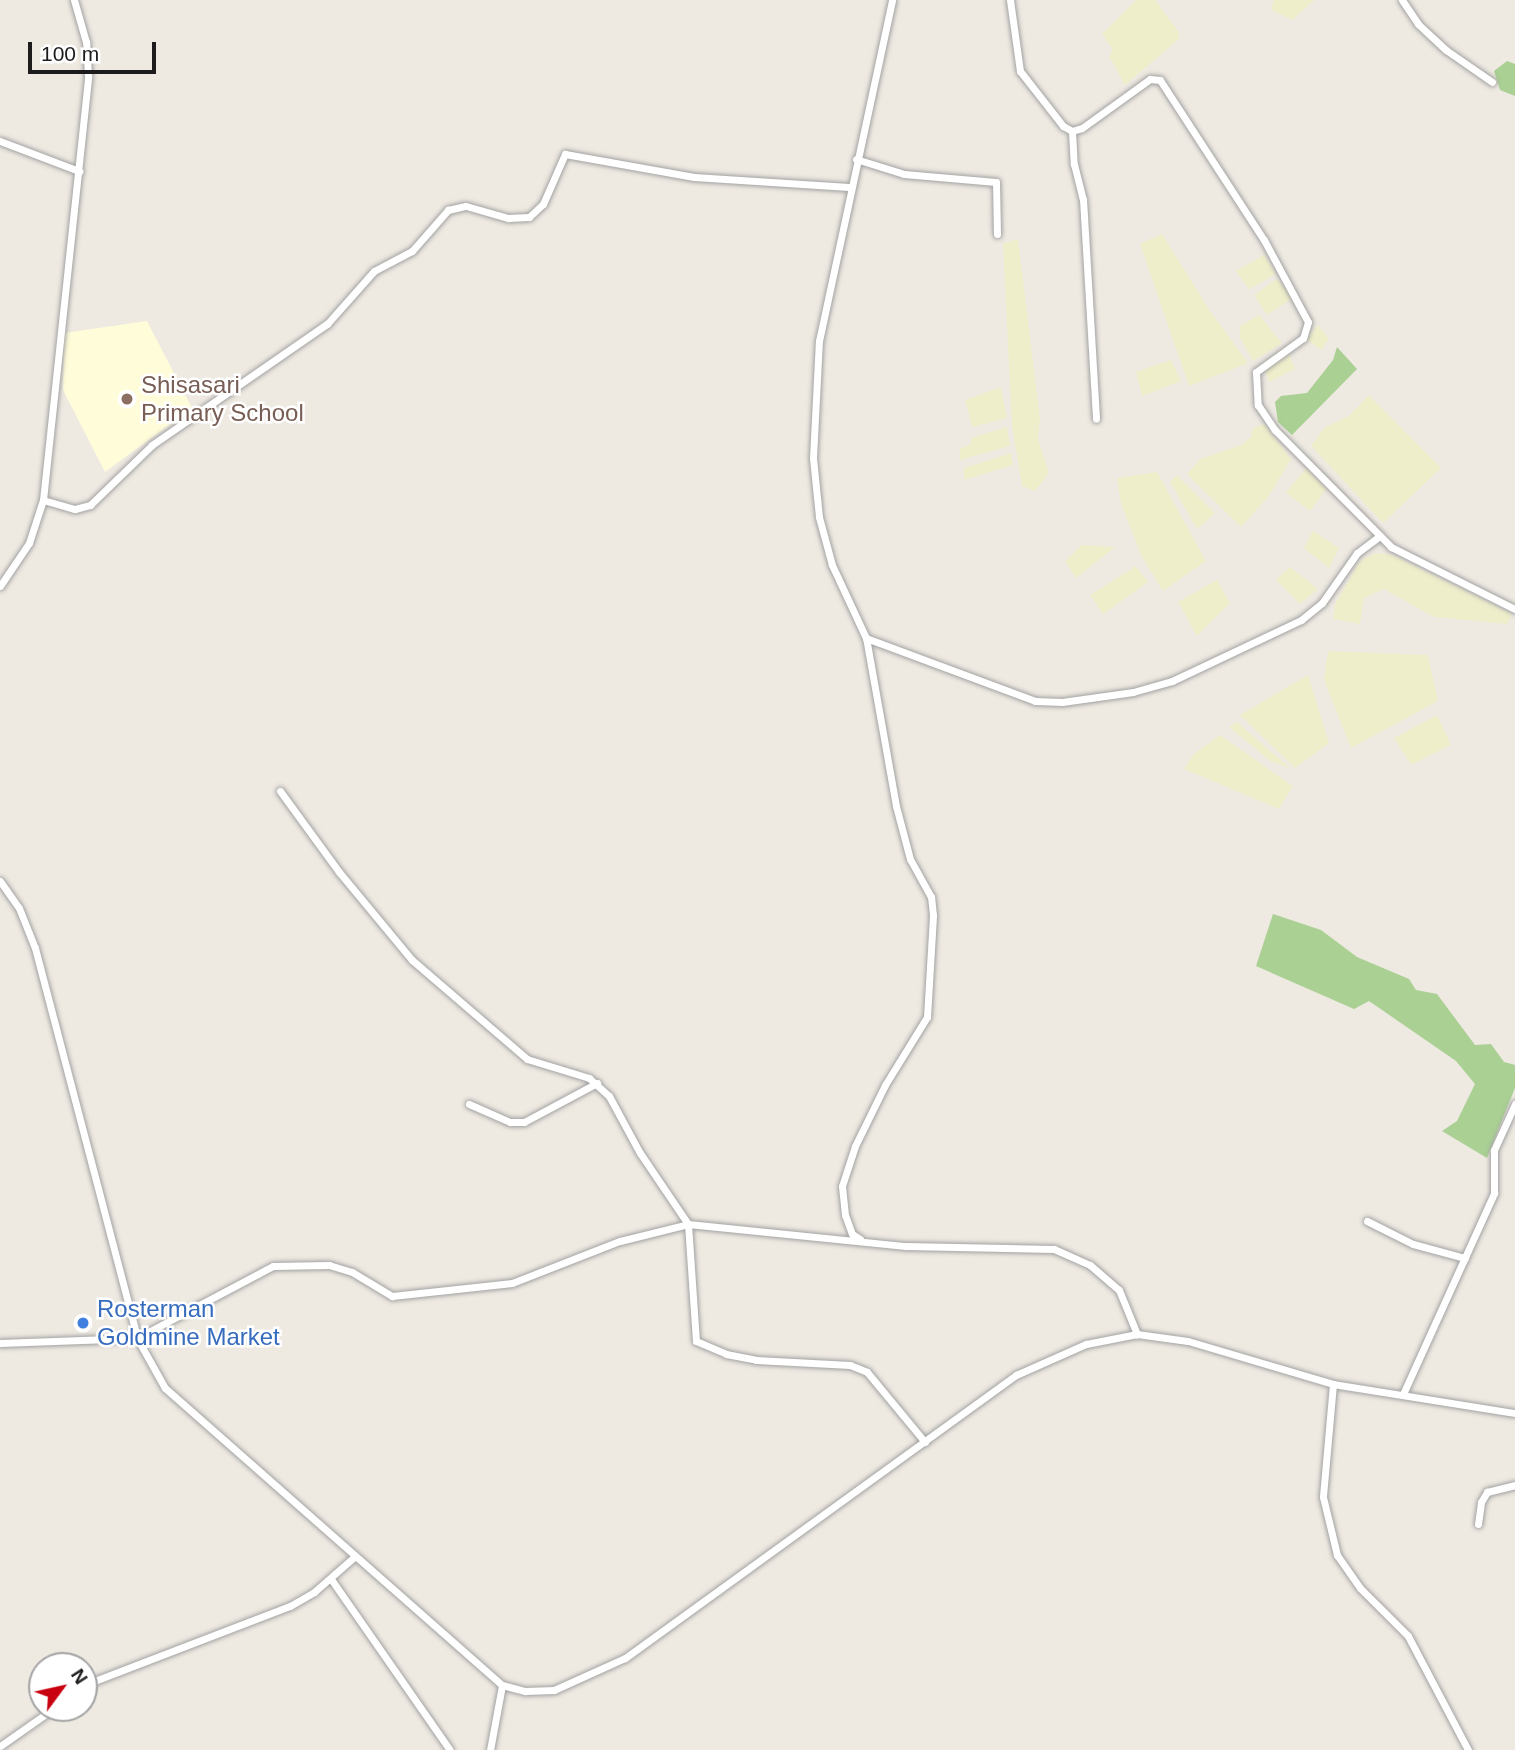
<!DOCTYPE html>
<html>
<head>
<meta charset="utf-8">
<style>
	body { margin:0 }
	#map { position:relative; width:1515px; height:1750px; overflow:hidden; background:#eee9e1; font-family:Arial,sans-serif }
	div>[style] { position:absolute }
	.education>* { inset:0; background:#fffcda }
	.farmland>* { inset:0; background:#eeeecb }
	.forest>* { inset:0; background:#aad094 }
	.roads { filter:drop-shadow(0 0 2px #a3a3a3) drop-shadow(0 0 2px #a3a3a3) }
	.street>* { height:7px; margin:-3.5px; padding:0 3.5px; transform-origin:3.5px; border-radius:3.5px; background:#fff }
	.dots>* { width:19px; height:19px; translate:-50% -50%; box-sizing:border-box; border:4px solid #fff; border-radius:50% }
	span { translate:-50% -50%; white-space:nowrap; text-align:center; line-height:1.15; -webkit-text-stroke:5px #fff; paint-order:stroke }
	.education-label { font-size:24px; color:#785e54 }
	.left { translate:0 -50%; text-align:left }
	.shop-label { font-size:24px; color:#366cbe }
	.north { position:absolute; left:28px; top:1652px; width:70px; height:70px; box-sizing:border-box; background:#fff; border:2px solid #a4a4a4; border-radius:50%; rotate:57deg; font-size:19px; font-weight:700; line-height:28px; text-align:center; color:#1c1c1c }
	.north::after { content:''; display:block; margin:auto; width:24px; height:32px; background:#c9000f; clip-path:polygon(50% 0,100% 100%,50% 72%,0 100%) }
	.scale { position:absolute; left:28px; top:42px; width:128px; height:32px; box-sizing:border-box; border:4px solid #1c1c1c; border-top:0; padding-left:9px; font-size:21px; line-height:24px; white-space:nowrap; color:#1c1c1c; -webkit-text-stroke:5px #fff; paint-order:stroke }
</style>
</head>
<body>
<div id="map">
	<div class="education">
		<i style="clip-path:polygon(147px 321px,192px 408px,105px 472px,63px 390px,64px 333px)"></i>
	</div>
	<div class="farmland">
		<i style="clip-path:polygon(1136px 0,1155px 0,1179px 32px,1179px 39px,1125px 85px,1109px 56px,1113px 50px,1102px 34px)"></i>
		<i style="clip-path:polygon(1274px 0,1314px 0,1293px 20px,1271px 10px)"></i>
		<i style="clip-path:polygon(1162px 234px,1210px 311px,1248px 363px,1189px 386px,1140px 244px)"></i>
		<i style="clip-path:polygon(1018px 239px,1040px 419px,1038px 439px,1049px 473px,1035px 491px,1022px 486px,1012px 426px,1003px 244px)"></i>
		<i style="clip-path:polygon(1264px 255px,1276px 274px,1249px 289px,1236px 271px)"></i>
		<i style="clip-path:polygon(1277px 279px,1293px 298px,1267px 315px,1254px 295px)"></i>
		<i style="clip-path:polygon(1259px 315px,1282px 343px,1253px 361px,1240px 338px,1240px 326px)"></i>
		<i style="clip-path:polygon(1318px 325px,1329px 339px,1321px 350px,1306px 339px)"></i>
		<i style="clip-path:polygon(1288px 352px,1295px 369px,1269px 382px,1264px 368px)"></i>
		<i style="clip-path:polygon(1171px 360px,1181px 381px,1142px 396px,1136px 372px)"></i>
		<i style="clip-path:polygon(1001px 387px,1007px 418px,972px 427px,965px 400px)"></i>
		<i style="clip-path:polygon(1369px 395px,1441px 468px,1383px 523px,1311px 446px,1325px 427px,1349px 416px)"></i>
		<i style="clip-path:polygon(1264px 424px,1291px 459px,1269px 496px,1241px 527px,1187px 474px,1200px 459px,1241px 445px,1251px 437px,1253px 428px)"></i>
		<i style="clip-path:polygon(1007px 427px,1010px 446px,960px 460px,960px 449px,971px 444px,971px 438px)"></i>
		<i style="clip-path:polygon(1011px 453px,1013px 465px,964px 480px,964px 468px)"></i>
		<i style="clip-path:polygon(1306px 468px,1326px 489px,1310px 511px,1286px 493px)"></i>
		<i style="clip-path:polygon(1157px 472px,1206px 561px,1163px 591px,1142px 557px,1121px 504px,1117px 478px)"></i>
		<i style="clip-path:polygon(1177px 475px,1215px 513px,1197px 529px,1170px 482px)"></i>
		<i style="clip-path:polygon(1313px 531px,1339px 548px,1329px 568px,1304px 548px)"></i>
		<i style="clip-path:polygon(1082px 545px,1115px 547px,1076px 578px,1065px 561px)"></i>
		<i style="clip-path:polygon(1375px 553px,1392px 555px,1512px 614px,1507px 624px,1434px 617px,1384px 589px,1364px 598px,1360px 624px,1333px 619px,1335px 604px,1360px 561px)"></i>
		<i style="clip-path:polygon(1136px 566px,1148px 582px,1103px 614px,1090px 595px)"></i>
		<i style="clip-path:polygon(1290px 567px,1318px 589px,1300px 604px,1276px 580px)"></i>
		<i style="clip-path:polygon(1217px 580px,1230px 603px,1197px 636px,1178px 602px)"></i>
		<i style="clip-path:polygon(1328px 651px,1428px 655px,1438px 701px,1351px 748px,1324px 680px)"></i>
		<i style="clip-path:polygon(1308px 675px,1329px 743px,1295px 768px,1240px 715px)"></i>
		<i style="clip-path:polygon(1437px 715px,1451px 745px,1411px 765px,1394px 738px)"></i>
		<i style="clip-path:polygon(1237px 722px,1291px 769px,1269px 760px,1229px 727px)"></i>
		<i style="clip-path:polygon(1220px 735px,1293px 786px,1279px 809px,1184px 769px,1194px 754px)"></i>
	</div>
	<div class="forest">
		<i style="clip-path:polygon(1507px 61px,1515px 64px,1515px 96px,1500px 90px,1494px 71px)"></i>
		<i style="clip-path:polygon(1337px 347px,1357px 369px,1292px 435px,1278px 422px,1275px 402px,1281px 396px,1307px 393px,1333px 360px)"></i>
		<i style="clip-path:polygon(1273px 914px,1321px 930px,1357px 957px,1409px 979px,1416px 990px,1437px 994px,1475px 1045px,1491px 1044px,1504px 1062px,1515px 1065px,1515px 1088px,1487px 1158px,1442px 1131px,1457px 1121px,1475px 1084px,1456px 1061px,1369px 1001px,1354px 1009px,1256px 966px)"></i>
	</div>
	<div class="roads">
		<div class="street">
			<i style="left:1010px;top:0;width:72px;rotate:82deg"></i>
			<i style="left:1020px;top:71px;width:70px;rotate:52deg"></i>
			<i style="left:1063px;top:126px;width:10px;rotate:29deg"></i>
			<i style="left:1072px;top:131px;width:10px;rotate:-17deg"></i>
			<i style="left:1082px;top:128px;width:84px;rotate:-35.8deg"></i>
			<i style="left:1150px;top:79px;width:10px;rotate:6deg"></i>
			<i style="left:1160px;top:80px;width:191px;rotate:57deg"></i>
			<i style="left:1264px;top:240px;width:93px;rotate:61.8deg"></i>
			<i style="left:1308px;top:322px;width:17px;rotate:107deg"></i>
			<i style="left:1303px;top:338px;width:58px;rotate:144.1deg"></i>
			<i style="left:1256px;top:372px;width:33px;rotate:87deg"></i>
			<i style="left:1258px;top:405px;width:30px;rotate:56deg"></i>
			<i style="left:1275px;top:430px;width:165px;rotate:45.2deg"></i>
			<i style="left:1391px;top:547px;width:139px;rotate:26.6deg"></i>
			<i style="left:1402px;top:0;width:29px;rotate:56deg"></i>
			<i style="left:1418px;top:24px;width:38px;rotate:43deg"></i>
			<i style="left:1446px;top:50px;width:56px;rotate:34.8deg"></i>
			<i style="left:1072px;top:131px;width:33px;rotate:87deg"></i>
			<i style="left:1074px;top:164px;width:36px;rotate:76deg"></i>
			<i style="left:1083px;top:199px;width:220px;rotate:86.6deg"></i>
			<i style="left:0;top:141px;width:85px;rotate:20.8deg"></i>
			<i style="left:856px;top:159px;width:50px;rotate:17.4deg"></i>
			<i style="left:904px;top:174px;width:92px;rotate:5deg"></i>
			<i style="left:996px;top:182px;width:52px;rotate:88.9deg"></i>
			<i style="left:43px;top:500px;width:33px;rotate:16deg"></i>
			<i style="left:75px;top:509px;width:16px;rotate:-15deg"></i>
			<i style="left:90px;top:505px;width:86px;rotate:-44.1deg"></i>
			<i style="left:152px;top:445px;width:213px;rotate:-34.7deg"></i>
			<i style="left:327px;top:324px;width:71px;rotate:-48.4deg"></i>
			<i style="left:374px;top:271px;width:43px;rotate:-27.8deg"></i>
			<i style="left:412px;top:251px;width:55px;rotate:-48.7deg"></i>
			<i style="left:448px;top:210px;width:18px;rotate:-13deg"></i>
			<i style="left:466px;top:206px;width:44px;rotate:15.9deg"></i>
			<i style="left:508px;top:218px;width:21px;rotate:-3deg"></i>
			<i style="left:529px;top:217px;width:19px;rotate:-43deg"></i>
			<i style="left:543px;top:204px;width:55px;rotate:-66.3deg"></i>
			<i style="left:565px;top:154px;width:131px;rotate:10.1deg"></i>
			<i style="left:694px;top:177px;width:155px;rotate:3.7deg"></i>
			<i style="left:0;top:586px;width:52px;rotate:-56deg"></i>
			<i style="left:29px;top:543px;width:45px;rotate:-72deg"></i>
			<i style="left:43px;top:500px;width:426px;rotate:-83.9deg"></i>
			<i style="left:88px;top:76px;width:34px;rotate:-93deg"></i>
			<i style="left:86px;top:42px;width:44px;rotate:-105.9deg"></i>
			<i style="left:866px;top:638px;width:180px;rotate:20.4deg"></i>
			<i style="left:1035px;top:701px;width:27px;rotate:2deg"></i>
			<i style="left:1062px;top:702px;width:72px;rotate:-8deg"></i>
			<i style="left:1133px;top:692px;width:41px;rotate:-15.8deg"></i>
			<i style="left:1172px;top:681px;width:143px;rotate:-25.3deg"></i>
			<i style="left:1301px;top:620px;width:27px;rotate:-39deg"></i>
			<i style="left:1322px;top:603px;width:61px;rotate:-55deg"></i>
			<i style="left:1357px;top:553px;width:26px;rotate:-37deg"></i>
			<i style="left:280px;top:791px;width:100px;rotate:53.9deg"></i>
			<i style="left:339px;top:872px;width:114px;rotate:50.3deg"></i>
			<i style="left:412px;top:960px;width:152px;rotate:40.7deg"></i>
			<i style="left:527px;top:1059px;width:65px;rotate:17deg"></i>
			<i style="left:589px;top:1078px;width:27px;rotate:42deg"></i>
			<i style="left:609px;top:1096px;width:65px;rotate:61.5deg"></i>
			<i style="left:640px;top:1153px;width:86px;rotate:55.9deg"></i>
			<i style="left:688px;top:1224px;width:117px;rotate:86.1deg"></i>
			<i style="left:696px;top:1341px;width:33px;rotate:23deg"></i>
			<i style="left:726px;top:1354px;width:31px;rotate:11deg"></i>
			<i style="left:756px;top:1360px;width:94px;rotate:3deg"></i>
			<i style="left:850px;top:1365px;width:18px;rotate:22deg"></i>
			<i style="left:867px;top:1372px;width:91px;rotate:50.4deg"></i>
			<i style="left:0;top:881px;width:33px;rotate:55deg"></i>
			<i style="left:19px;top:908px;width:43px;rotate:68.2deg"></i>
			<i style="left:35px;top:948px;width:403px;rotate:75.3deg"></i>
			<i style="left:137px;top:1338px;width:57px;rotate:60.8deg"></i>
			<i style="left:165px;top:1388px;width:449px;rotate:41.4deg"></i>
			<i style="left:502px;top:1685px;width:24px;rotate:15deg"></i>
			<i style="left:525px;top:1691px;width:29px;rotate:-2deg"></i>
			<i style="left:554px;top:1690px;width:78px;rotate:-24.3deg"></i>
			<i style="left:625px;top:1658px;width:483px;rotate:-35.9deg"></i>
			<i style="left:1016px;top:1375px;width:77px;rotate:-23.9deg"></i>
			<i style="left:1086px;top:1344px;width:52px;rotate:-11.1deg"></i>
			<i style="left:1137px;top:1334px;width:51px;rotate:7.8deg"></i>
			<i style="left:1188px;top:1341px;width:151px;rotate:16.5deg"></i>
			<i style="left:1333px;top:1384px;width:184px;rotate:9.1deg"></i>
			<i style="left:469px;top:1104px;width:45px;rotate:23.7deg"></i>
			<i style="left:510px;top:1122px;width:14px"></i>
			<i style="left:524px;top:1122px;width:83px;rotate:-28.1deg"></i>
			<i style="left:1367px;top:1221px;width:51px;rotate:26.6deg"></i>
			<i style="left:1413px;top:1244px;width:54px;rotate:15.1deg"></i>
			<i style="left:860px;top:1239px;width:9px;rotate:-148deg"></i>
			<i style="left:852px;top:1234px;width:20px;rotate:-110deg"></i>
			<i style="left:845px;top:1215px;width:29px;rotate:-96deg"></i>
			<i style="left:842px;top:1186px;width:42px;rotate:-72deg"></i>
			<i style="left:855px;top:1146px;width:68px;rotate:-63.8deg"></i>
			<i style="left:885px;top:1085px;width:80px;rotate:-58.3deg"></i>
			<i style="left:927px;top:1017px;width:102px;rotate:-86.6deg"></i>
			<i style="left:933px;top:915px;width:18px;rotate:-96deg"></i>
			<i style="left:931px;top:897px;width:43px;rotate:-118.9deg"></i>
			<i style="left:910px;top:859px;width:55px;rotate:-104.8deg"></i>
			<i style="left:896px;top:806px;width:171px;rotate:-100.1deg"></i>
			<i style="left:866px;top:638px;width:81px;rotate:-115deg"></i>
			<i style="left:832px;top:565px;width:50px;rotate:-105.2deg"></i>
			<i style="left:819px;top:517px;width:59px;rotate:-95.8deg"></i>
			<i style="left:813px;top:458px;width:117px;rotate:-87.1deg"></i>
			<i style="left:819px;top:341px;width:349px;rotate:-77.9deg"></i>
			<i style="left:0;top:1343px;width:137px;rotate:-2.1deg"></i>
			<i style="left:137px;top:1338px;width:154px;rotate:-27.9deg"></i>
			<i style="left:273px;top:1266px;width:56px;rotate:-1deg"></i>
			<i style="left:329px;top:1265px;width:24px;rotate:17deg"></i>
			<i style="left:352px;top:1272px;width:47px;rotate:31deg"></i>
			<i style="left:392px;top:1296px;width:121px;rotate:-6.2deg"></i>
			<i style="left:512px;top:1283px;width:116px;rotate:-21.3deg"></i>
			<i style="left:620px;top:1241px;width:70px;rotate:-14deg"></i>
			<i style="left:688px;top:1224px;width:219px;rotate:5.8deg"></i>
			<i style="left:906px;top:1246px;width:148px;rotate:1.2deg"></i>
			<i style="left:1054px;top:1249px;width:39px;rotate:24deg"></i>
			<i style="left:1090px;top:1265px;width:38px;rotate:41deg"></i>
			<i style="left:1119px;top:1290px;width:48px;rotate:67.8deg"></i>
			<i style="left:1333px;top:1384px;width:113px;rotate:95.1deg"></i>
			<i style="left:1323px;top:1497px;width:60px;rotate:76.4deg"></i>
			<i style="left:1337px;top:1555px;width:40px;rotate:55.1deg"></i>
			<i style="left:1360px;top:1588px;width:68px;rotate:45deg"></i>
			<i style="left:1408px;top:1636px;width:129px;rotate:62.2deg"></i>
			<i style="left:1403px;top:1394px;width:221px;rotate:-65.6deg"></i>
			<i style="left:1494px;top:1193px;width:43px;rotate:-90deg"></i>
			<i style="left:1494px;top:1150px;width:51px;rotate:-65.5deg"></i>
			<i style="left:1478px;top:1524px;width:22px;rotate:-82deg"></i>
			<i style="left:1481px;top:1502px;width:12px;rotate:-59deg"></i>
			<i style="left:1487px;top:1492px;width:29px;rotate:-14deg"></i>
			<i style="left:331px;top:1579px;width:208px;rotate:55.2deg"></i>
			<i style="left:84px;top:1685px;width:221px;rotate:-21deg"></i>
			<i style="left:290px;top:1606px;width:28px;rotate:-30deg"></i>
			<i style="left:314px;top:1592px;width:53px;rotate:-41.2deg"></i>
			<i style="left:0;top:1746px;width:66px;rotate:-35.1deg"></i>
			<i style="left:490px;top:1750px;width:66px;rotate:-79.5deg"></i>
		</div>
	</div>
	<div class="dots">
		<i style="left:127px;top:399px;background:#8d6e63"></i>
		<i style="left:83px;top:1323px;background:#3f7fe0"></i>
	</div>
	<div class="education-label">
		<span class="left" style="left:141px;top:399px">Shisasari<br>Primary School</span>
	</div>
	<div class="shop-label">
		<span class="left" style="left:97px;top:1323px">Rosterman<br>Goldmine Market</span>
	</div>
	<div class="north">N</div>
	<div class="scale">100 m</div>
</div>
</body>
</html>
